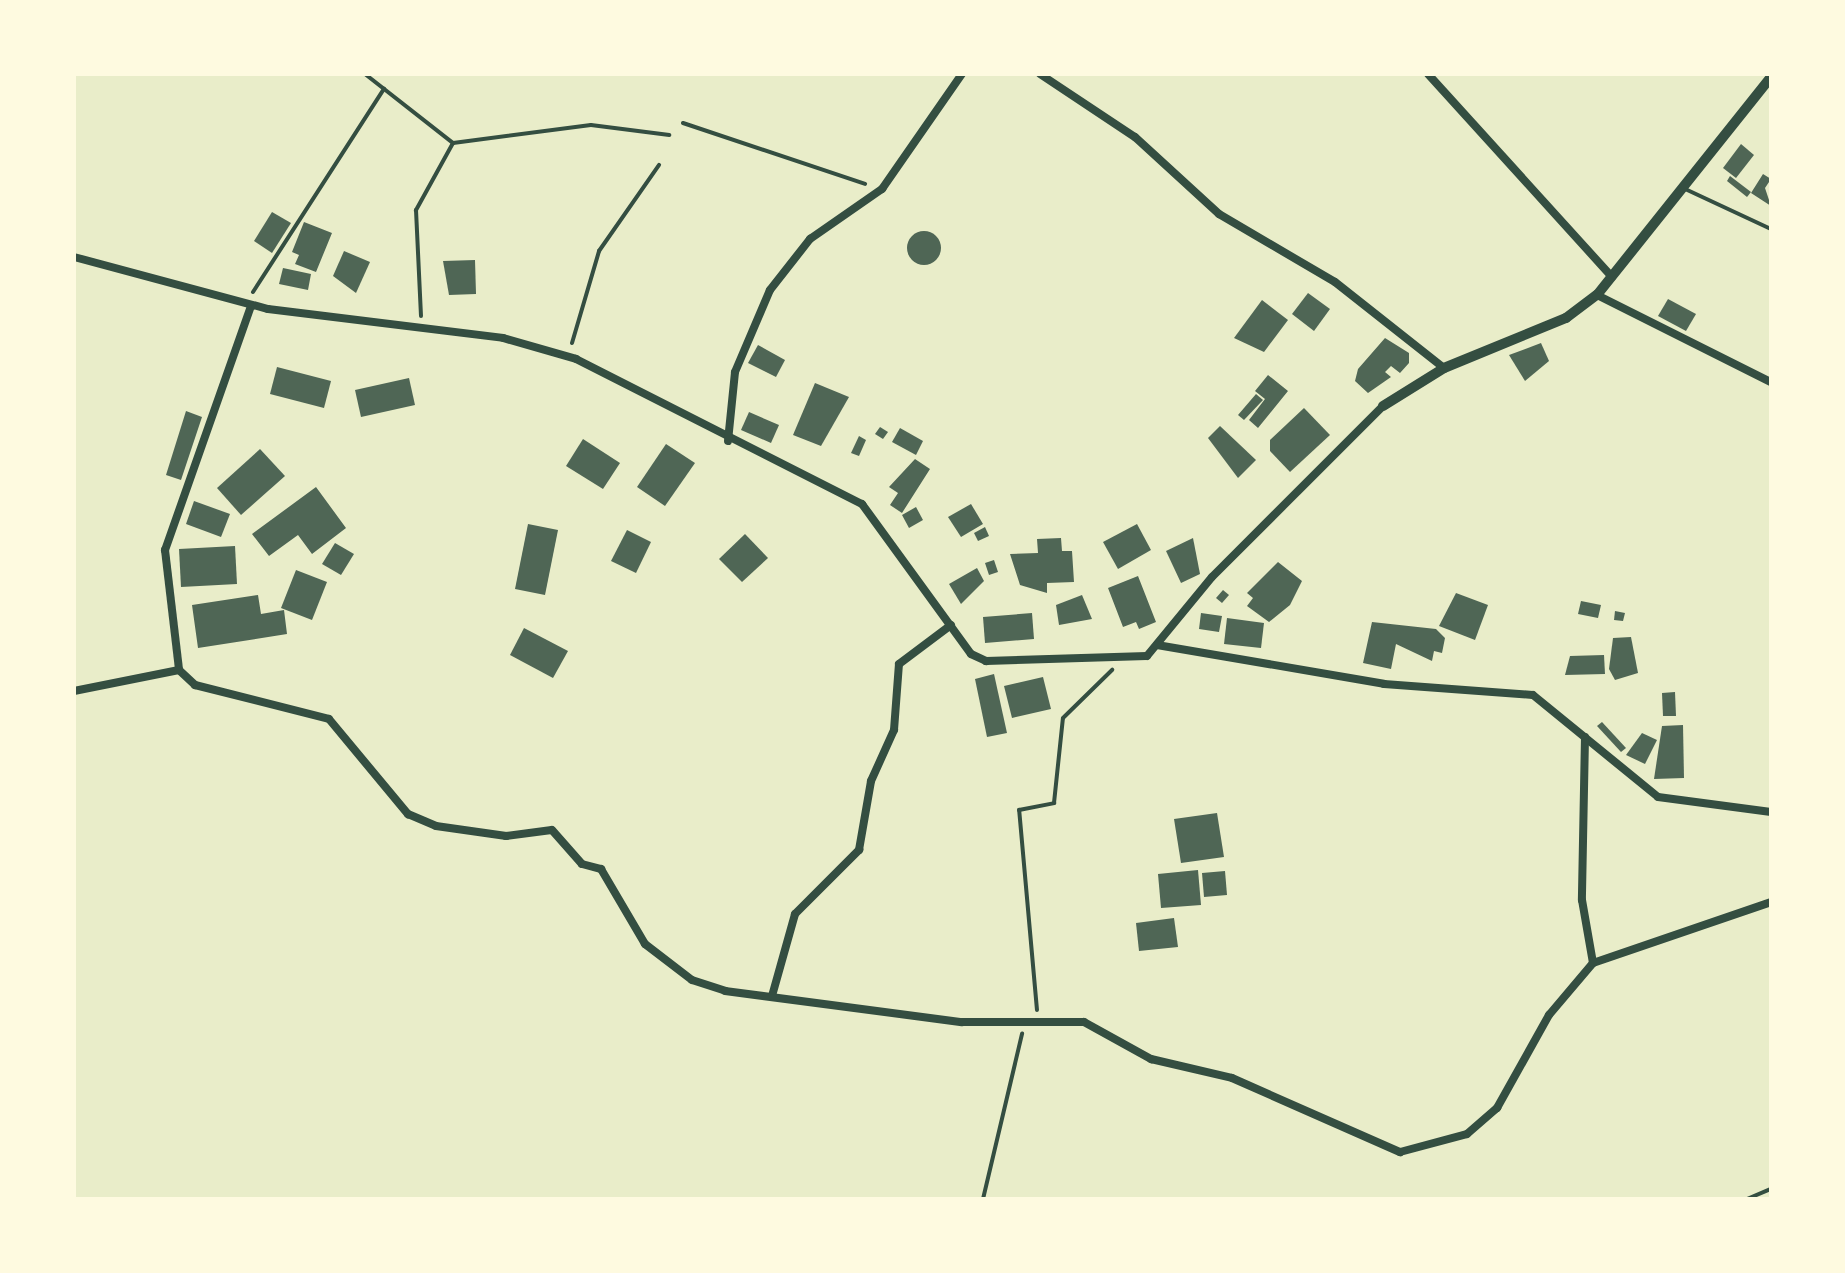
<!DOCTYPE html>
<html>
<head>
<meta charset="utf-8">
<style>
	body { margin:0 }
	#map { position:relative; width:1845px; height:1273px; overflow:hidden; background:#e9edc9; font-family:"Space Grotesk",sans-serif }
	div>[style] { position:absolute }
	.building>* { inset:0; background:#4f6655 }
	.round { border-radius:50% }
	.path>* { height:4px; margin:-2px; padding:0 2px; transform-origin:2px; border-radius:2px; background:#344e41 }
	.service>* { height:4px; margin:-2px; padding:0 2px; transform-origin:2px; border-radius:2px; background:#344e41 }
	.minor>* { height:8px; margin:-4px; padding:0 4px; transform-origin:4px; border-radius:4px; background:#344e41 }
	.tertiary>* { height:10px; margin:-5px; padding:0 5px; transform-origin:5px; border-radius:5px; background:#344e41 }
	span { translate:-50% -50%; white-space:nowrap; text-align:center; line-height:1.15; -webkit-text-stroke:8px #fefae0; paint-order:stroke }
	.frame { position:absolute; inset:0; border:76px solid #fefae0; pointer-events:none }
</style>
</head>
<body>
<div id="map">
	<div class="building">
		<i style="clip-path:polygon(1741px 144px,1754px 155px,1736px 178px,1723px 168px)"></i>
		<i style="clip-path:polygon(1763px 174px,1771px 179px,1765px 188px,1771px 206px,1751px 193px)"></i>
		<i style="clip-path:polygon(1730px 176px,1751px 192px,1747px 197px,1727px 181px)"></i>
		<i style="clip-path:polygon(272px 212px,291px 223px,272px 253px,254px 241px)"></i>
		<i style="clip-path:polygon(304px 222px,332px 233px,316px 272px,295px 264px,299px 255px,292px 252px)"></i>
		<i class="round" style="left:907px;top:231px;width:34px;height:34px"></i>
		<i style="clip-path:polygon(344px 251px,370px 262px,356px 293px,333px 276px)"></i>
		<i style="clip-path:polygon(475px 260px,476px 294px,449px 295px,443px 261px)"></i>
		<i style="clip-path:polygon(283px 268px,311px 274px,308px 290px,279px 284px)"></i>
		<i style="clip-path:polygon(1308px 293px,1330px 309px,1314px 331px,1292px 314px)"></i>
		<i style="clip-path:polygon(1668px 299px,1696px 314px,1686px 331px,1658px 316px)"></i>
		<i style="clip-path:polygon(1262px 300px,1288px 320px,1264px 352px,1234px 338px)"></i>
		<i style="clip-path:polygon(1385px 338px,1409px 353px,1409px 363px,1400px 373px,1391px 366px,1385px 372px,1391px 377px,1368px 393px,1355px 381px,1358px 369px)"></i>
		<i style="clip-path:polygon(1541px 343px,1549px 361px,1525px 381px,1509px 355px)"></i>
		<i style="clip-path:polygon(758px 345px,785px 360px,776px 377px,748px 363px)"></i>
		<i style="clip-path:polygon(277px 367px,331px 381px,324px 408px,270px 394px)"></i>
		<i style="clip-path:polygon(1268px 375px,1288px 391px,1258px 428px,1249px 420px,1265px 399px,1255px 391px)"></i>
		<i style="clip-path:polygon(409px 378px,415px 405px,361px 417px,355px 390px)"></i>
		<i style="clip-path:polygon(815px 383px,849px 397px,821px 446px,793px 435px)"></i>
		<i style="clip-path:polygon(1256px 394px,1263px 400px,1244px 420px,1238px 415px)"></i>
		<i style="clip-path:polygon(1304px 408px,1330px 435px,1290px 472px,1270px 451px,1270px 440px)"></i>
		<i style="clip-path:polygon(186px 411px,202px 417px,181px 480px,166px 475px)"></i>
		<i style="clip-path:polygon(749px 412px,779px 425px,771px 443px,741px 430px)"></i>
		<i style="clip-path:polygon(1220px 426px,1256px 460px,1238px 478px,1208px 438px)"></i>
		<i style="clip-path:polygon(880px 427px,888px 432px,883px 439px,875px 434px)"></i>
		<i style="clip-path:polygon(900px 428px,923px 441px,916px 455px,892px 442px)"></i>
		<i style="clip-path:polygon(859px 436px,866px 440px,859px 456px,851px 453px)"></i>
		<i style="clip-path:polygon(583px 439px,620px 463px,603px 489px,566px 466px)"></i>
		<i style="clip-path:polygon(666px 444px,695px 463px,665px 506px,637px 487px)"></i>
		<i style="clip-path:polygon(260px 449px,285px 476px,241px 515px,217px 488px)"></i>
		<i style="clip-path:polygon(915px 459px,930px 469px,902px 513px,890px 505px,898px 493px,889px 487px)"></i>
		<i style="clip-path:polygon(316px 487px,346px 528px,312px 554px,298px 535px,269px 556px,252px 534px)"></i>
		<i style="clip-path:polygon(194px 501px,230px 514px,221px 537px,186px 524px)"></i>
		<i style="clip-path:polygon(971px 504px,983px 524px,961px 537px,948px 517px)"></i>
		<i style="clip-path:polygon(916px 507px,923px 520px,909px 528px,902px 515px)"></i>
		<i style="clip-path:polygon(528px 524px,558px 530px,545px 595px,515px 589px)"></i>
		<i style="clip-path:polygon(1137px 524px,1151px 550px,1118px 569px,1103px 542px)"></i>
		<i style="clip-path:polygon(985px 527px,989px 536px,978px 541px,974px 533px)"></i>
		<i style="clip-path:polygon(627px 530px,651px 542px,636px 573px,611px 561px)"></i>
		<i style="clip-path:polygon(745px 534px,768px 558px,742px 582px,719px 559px)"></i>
		<i style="clip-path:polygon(1061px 538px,1062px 551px,1072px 551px,1074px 582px,1047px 583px,1047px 593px,1020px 585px,1010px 554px,1038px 553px,1037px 539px)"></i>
		<i style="clip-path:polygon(1193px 538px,1200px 574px,1181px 583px,1166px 551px)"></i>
		<i style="clip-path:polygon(335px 543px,354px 554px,341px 575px,322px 564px)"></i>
		<i style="clip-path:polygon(235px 546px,237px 584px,181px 587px,179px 549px)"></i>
		<i style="clip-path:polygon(994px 560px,998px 572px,989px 575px,985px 563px)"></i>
		<i style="clip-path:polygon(1278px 562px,1302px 581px,1290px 605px,1269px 622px,1247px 606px,1253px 598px,1247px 593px)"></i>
		<i style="clip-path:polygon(977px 568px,984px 581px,961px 604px,949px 584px)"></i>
		<i style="clip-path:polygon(296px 570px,327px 582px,312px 620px,281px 608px)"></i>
		<i style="clip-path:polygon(1138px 576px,1156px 622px,1139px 629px,1136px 622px,1123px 627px,1108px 588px)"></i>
		<i style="clip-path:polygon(1223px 590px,1229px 595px,1222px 603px,1216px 598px)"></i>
		<i style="clip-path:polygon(1456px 593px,1488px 605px,1475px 640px,1439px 626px)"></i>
		<i style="clip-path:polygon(258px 595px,261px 614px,284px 610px,287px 634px,198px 648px,192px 605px)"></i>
		<i style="clip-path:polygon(1082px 595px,1092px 619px,1059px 625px,1056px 605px)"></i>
		<i style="clip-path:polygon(1581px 601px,1601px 605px,1598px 618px,1578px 614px)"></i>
		<i style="clip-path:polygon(1615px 611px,1625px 613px,1623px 621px,1614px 620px)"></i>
		<i style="clip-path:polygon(1032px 613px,1034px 639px,985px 643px,983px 617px)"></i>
		<i style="clip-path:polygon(1201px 613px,1222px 616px,1219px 632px,1199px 629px)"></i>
		<i style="clip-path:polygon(1227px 618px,1264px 623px,1261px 648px,1224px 644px)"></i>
		<i style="clip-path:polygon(1372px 622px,1436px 629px,1445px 638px,1442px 653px,1434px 651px,1432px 661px,1396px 644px,1391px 669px,1363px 663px)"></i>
		<i style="clip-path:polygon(524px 628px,568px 651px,553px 678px,510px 655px)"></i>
		<i style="clip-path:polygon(1631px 637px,1638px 673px,1615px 680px,1609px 669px,1613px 638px)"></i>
		<i style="clip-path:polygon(1604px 655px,1605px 674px,1565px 675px,1570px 656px)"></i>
		<i style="clip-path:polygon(994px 674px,1007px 733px,987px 737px,975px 679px)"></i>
		<i style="clip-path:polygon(1043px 677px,1051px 709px,1012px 718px,1004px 686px)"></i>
		<i style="clip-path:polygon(1675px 692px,1676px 716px,1663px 716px,1662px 693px)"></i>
		<i style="clip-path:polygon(1602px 722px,1626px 748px,1621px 752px,1597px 726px)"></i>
		<i style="clip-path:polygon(1683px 725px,1684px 778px,1654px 779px,1662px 726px)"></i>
		<i style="clip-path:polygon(1642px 733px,1657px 740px,1645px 764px,1626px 755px)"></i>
		<i style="clip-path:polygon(1217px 813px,1224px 857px,1181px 863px,1174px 819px)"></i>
		<i style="clip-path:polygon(1198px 870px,1201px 905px,1161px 908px,1158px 874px)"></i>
		<i style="clip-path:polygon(1225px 871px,1227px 895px,1204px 897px,1202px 873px)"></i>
		<i style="clip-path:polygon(1174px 918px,1178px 947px,1139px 951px,1136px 923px)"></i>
	</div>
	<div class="path">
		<i style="left:365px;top:74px;width:112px;rotate:38.1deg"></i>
		<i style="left:453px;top:143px;width:77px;rotate:118.9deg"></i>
		<i style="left:416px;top:210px;width:106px;rotate:87.3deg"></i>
		<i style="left:683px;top:123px;width:192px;rotate:18.5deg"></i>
		<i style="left:453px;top:143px;width:139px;rotate:-7.4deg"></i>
		<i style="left:591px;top:125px;width:79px;rotate:7.3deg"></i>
		<i style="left:253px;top:292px;width:242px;rotate:-57.2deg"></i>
		<i style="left:572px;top:343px;width:96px;rotate:-73.6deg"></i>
		<i style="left:599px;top:251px;width:105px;rotate:-55.1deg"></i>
		<i style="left:1037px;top:1010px;width:201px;rotate:-95.1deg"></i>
		<i style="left:1019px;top:810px;width:36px;rotate:-11deg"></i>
		<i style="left:1054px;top:803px;width:85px;rotate:-84deg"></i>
		<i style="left:1063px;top:718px;width:69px;rotate:-44.4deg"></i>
		<i style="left:983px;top:1199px;width:170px;rotate:-76.7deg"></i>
		<i style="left:1747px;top:1199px;width:26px;rotate:-23deg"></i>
	</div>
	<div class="service">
		<i style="left:1683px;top:188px;width:97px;rotate:25deg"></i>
	</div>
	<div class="minor">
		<i style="left:1040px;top:74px;width:114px;rotate:33.6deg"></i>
		<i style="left:1135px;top:137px;width:114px;rotate:42.5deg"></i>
		<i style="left:1219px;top:214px;width:134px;rotate:30.4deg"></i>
		<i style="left:1335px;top:282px;width:139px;rotate:38.3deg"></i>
		<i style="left:1428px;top:74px;width:274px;rotate:47.8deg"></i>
		<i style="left:74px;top:257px;width:201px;rotate:15deg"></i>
		<i style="left:268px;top:309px;width:237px;rotate:7deg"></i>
		<i style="left:503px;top:338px;width:76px;rotate:16deg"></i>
		<i style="left:576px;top:359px;width:321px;rotate:26.9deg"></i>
		<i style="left:862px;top:504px;width:185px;rotate:54deg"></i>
		<i style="left:971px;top:654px;width:17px;rotate:25deg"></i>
		<i style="left:986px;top:661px;width:161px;rotate:-1.8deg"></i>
		<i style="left:1147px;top:656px;width:102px;rotate:-50.6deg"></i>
		<i style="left:1212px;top:577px;width:242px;rotate:-45deg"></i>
		<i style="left:1597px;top:295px;width:195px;rotate:26.6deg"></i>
		<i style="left:251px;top:306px;width:259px;rotate:109.4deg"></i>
		<i style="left:165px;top:550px;width:121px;rotate:83.3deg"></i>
		<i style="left:179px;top:670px;width:22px;rotate:43deg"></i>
		<i style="left:195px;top:685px;width:138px;rotate:14.2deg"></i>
		<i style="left:329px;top:719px;width:124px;rotate:50.3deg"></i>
		<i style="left:408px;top:814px;width:30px;rotate:23deg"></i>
		<i style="left:436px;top:826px;width:71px;rotate:8.1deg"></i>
		<i style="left:506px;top:836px;width:46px;rotate:-7.4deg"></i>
		<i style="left:552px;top:830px;width:45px;rotate:48.6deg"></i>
		<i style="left:582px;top:864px;width:20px;rotate:15deg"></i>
		<i style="left:601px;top:869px;width:87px;rotate:59.6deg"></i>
		<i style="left:645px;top:944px;width:59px;rotate:37.5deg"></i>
		<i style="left:692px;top:980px;width:35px;rotate:18deg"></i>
		<i style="left:725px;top:991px;width:239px;rotate:7.5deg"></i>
		<i style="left:962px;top:1022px;width:122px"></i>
		<i style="left:1084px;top:1022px;width:77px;rotate:28.9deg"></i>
		<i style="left:1151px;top:1059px;width:83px;rotate:13.2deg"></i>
		<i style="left:1232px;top:1078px;width:184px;rotate:23.8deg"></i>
		<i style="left:1400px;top:1152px;width:69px;rotate:-15deg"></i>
		<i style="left:1467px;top:1134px;width:40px;rotate:-41deg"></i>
		<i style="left:1497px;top:1108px;width:107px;rotate:-60.8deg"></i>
		<i style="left:1549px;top:1015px;width:68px;rotate:-49.8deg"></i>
		<i style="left:1593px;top:963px;width:188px;rotate:-18.9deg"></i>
		<i style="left:728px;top:441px;width:69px;rotate:-84.2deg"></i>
		<i style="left:735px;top:372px;width:89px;rotate:-66.9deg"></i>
		<i style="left:770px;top:290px;width:65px;rotate:-51.9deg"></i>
		<i style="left:810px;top:239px;width:88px;rotate:-34.8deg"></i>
		<i style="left:882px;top:189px;width:140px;rotate:-55.2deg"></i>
		<i style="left:1157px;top:645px;width:230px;rotate:9.7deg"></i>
		<i style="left:1384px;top:684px;width:149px;rotate:4.2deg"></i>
		<i style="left:1533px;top:695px;width:161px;rotate:39.2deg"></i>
		<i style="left:1658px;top:797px;width:114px;rotate:7.6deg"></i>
		<i style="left:74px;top:691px;width:107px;rotate:-11.3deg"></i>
		<i style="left:1585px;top:737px;width:163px;rotate:91.1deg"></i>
		<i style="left:1582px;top:900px;width:64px;rotate:80.1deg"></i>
		<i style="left:772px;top:996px;width:85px;rotate:-74.3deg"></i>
		<i style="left:795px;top:914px;width:91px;rotate:-45deg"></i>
		<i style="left:859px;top:850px;width:70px;rotate:-80.1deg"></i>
		<i style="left:871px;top:781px;width:56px;rotate:-65.7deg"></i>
		<i style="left:894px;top:730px;width:66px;rotate:-85.7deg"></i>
		<i style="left:899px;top:664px;width:65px;rotate:-36.9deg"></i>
	</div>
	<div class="tertiary">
		<i style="left:1383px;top:406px;width:72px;rotate:-31.9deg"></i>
		<i style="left:1444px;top:368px;width:132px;rotate:-22.3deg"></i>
		<i style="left:1566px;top:318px;width:39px;rotate:-37deg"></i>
		<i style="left:1597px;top:295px;width:279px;rotate:-51.4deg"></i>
	</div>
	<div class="frame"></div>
</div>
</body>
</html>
